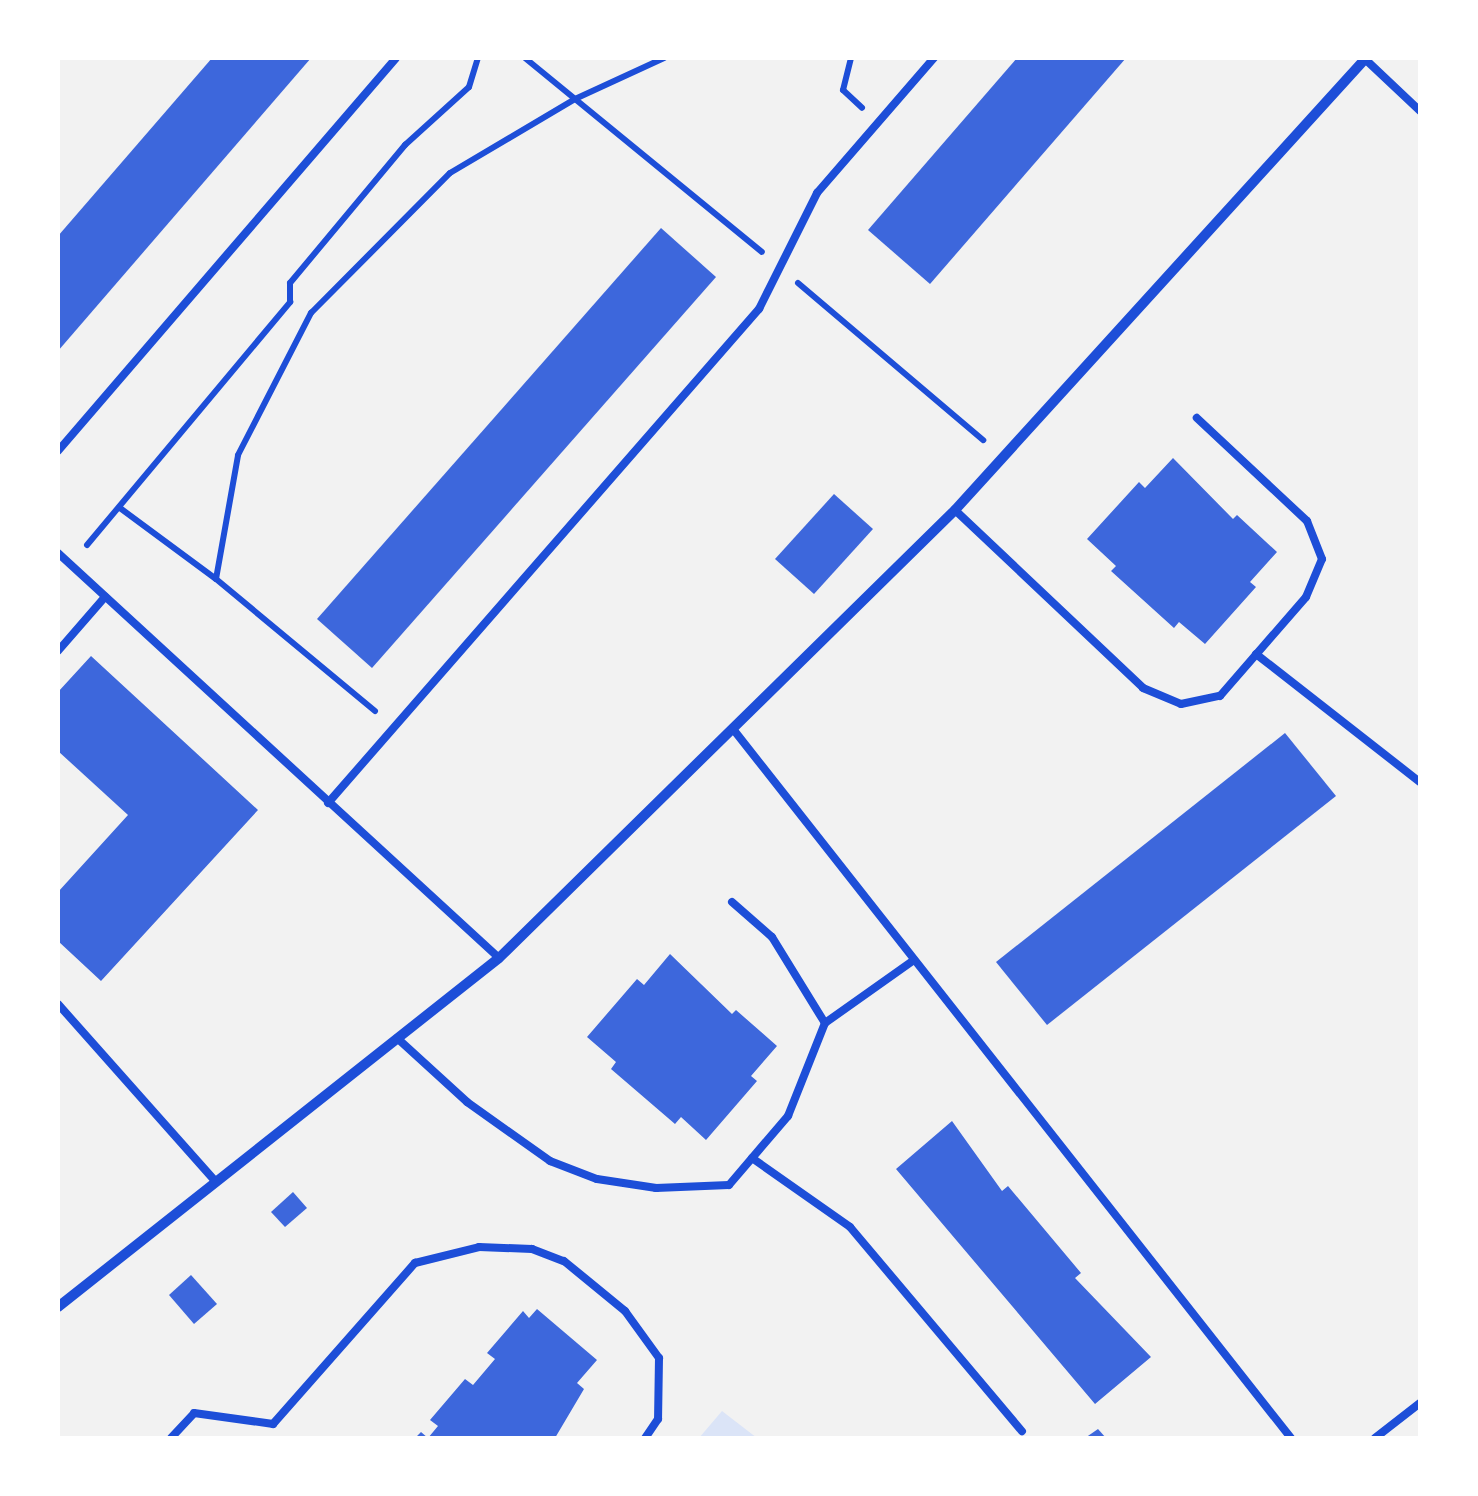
<!DOCTYPE html>
<html>
<head>
<meta charset="utf-8">
<style>
	body { margin:0 }
	#map { position:relative; width:1478px; height:1496px; overflow:hidden; background:#f2f2f2; font-family:Mulish,sans-serif }
	div>[style] { position:absolute }
	.green>* { inset:0; background:#dbe4f7 }
	.building>* { inset:0; background:#3d67dc }
	.path>* { height:6px; margin:-3px; padding:0 3px; transform-origin:3px; border-radius:3px; background:#1d4ed8 }
	.service>* { height:8px; margin:-4px; padding:0 4px; transform-origin:4px; border-radius:4px; background:#1d4ed8 }
	.minor>* { height:10px; margin:-5px; padding:0 5px; transform-origin:5px; border-radius:5px; background:#1d4ed8 }
	span { translate:-50% -50%; white-space:nowrap; text-align:center; line-height:1.15; -webkit-text-stroke:10px #fff; paint-order:stroke }
	.frame { position:absolute; inset:0; border:60px solid #fff; pointer-events:none }
</style>
</head>
<body>
<div id="map">
	<div class="green">
		<i style="clip-path:polygon(722px 1411px,757px 1438px,699px 1438px)"></i>
	</div>
	<div class="building">
		<i style="clip-path:polygon(212px 58px,311px 58px,58px 351px,58px 236px)"></i>
		<i style="clip-path:polygon(1017px 58px,1126px 58px,930px 284px,868px 230px)"></i>
		<i style="clip-path:polygon(661px 228px,716px 277px,372px 668px,317px 619px)"></i>
		<i style="clip-path:polygon(1173px 458px,1233px 519px,1237px 515px,1277px 552px,1250px 582px,1256px 587px,1205px 644px,1179px 622px,1174px 628px,1111px 571px,1116px 566px,1087px 539px,1139px 482px,1145px 488px)"></i>
		<i style="clip-path:polygon(834px 494px,873px 529px,814px 594px,775px 559px)"></i>
		<i style="clip-path:polygon(91px 656px,258px 810px,101px 981px,58px 941px,58px 892px,128px 815px,58px 751px,58px 692px)"></i>
		<i style="clip-path:polygon(1285px 733px,1336px 796px,1047px 1025px,996px 962px)"></i>
		<i style="clip-path:polygon(670px 954px,732px 1014px,736px 1010px,777px 1046px,751px 1076px,757px 1081px,706px 1140px,681px 1117px,675px 1124px,611px 1069px,616px 1062px,587px 1037px,637px 979px,644px 985px)"></i>
		<i style="clip-path:polygon(952px 1121px,1002px 1191px,1008px 1186px,1081px 1273px,1075px 1278px,1151px 1357px,1095px 1404px,896px 1169px)"></i>
		<i style="clip-path:polygon(293px 1192px,307px 1208px,285px 1227px,271px 1212px)"></i>
		<i style="clip-path:polygon(191px 1275px,217px 1304px,194px 1324px,169px 1295px)"></i>
		<i style="clip-path:polygon(537px 1309px,597px 1360px,577px 1383px,584px 1389px,555px 1438px,415px 1438px,421px 1432px,428px 1438px,438px 1426px,430px 1420px,465px 1379px,473px 1385px,495px 1359px,487px 1353px,523px 1311px,529px 1318px)"></i>
		<i style="clip-path:polygon(1098px 1429px,1106px 1438px,1085px 1438px)"></i>
	</div>
	<div class="path">
		<i style="left:525px;top:58px;width:306px;rotate:39.3deg"></i>
		<i style="left:851px;top:58px;width:33px;rotate:104deg"></i>
		<i style="left:843px;top:90px;width:26px;rotate:43deg"></i>
		<i style="left:798px;top:283px;width:243px;rotate:40.3deg"></i>
		<i style="left:120px;top:508px;width:119px;rotate:36.5deg"></i>
		<i style="left:87px;top:545px;width:317px;rotate:-50.1deg"></i>
		<i style="left:290px;top:302px;width:19px;rotate:-90deg"></i>
		<i style="left:290px;top:283px;width:180px;rotate:-50.2deg"></i>
		<i style="left:405px;top:145px;width:86px;rotate:-42.2deg"></i>
		<i style="left:469px;top:87px;width:30px;rotate:-73deg"></i>
		<i style="left:375px;top:711px;width:207px;rotate:-140.3deg"></i>
		<i style="left:216px;top:579px;width:126px;rotate:-79.9deg"></i>
		<i style="left:238px;top:455px;width:160px;rotate:-62.8deg"></i>
		<i style="left:311px;top:313px;width:197px;rotate:-45.2deg"></i>
		<i style="left:450px;top:173px;width:145px;rotate:-30.6deg"></i>
		<i style="left:575px;top:99px;width:98px;rotate:-24.7deg"></i>
	</div>
	<div class="service">
		<i style="left:1365px;top:59px;width:76px;rotate:43.4deg"></i>
		<i style="left:58px;top:451px;width:518px;rotate:-49.3deg"></i>
		<i style="left:955px;top:510px;width:259px;rotate:43.4deg"></i>
		<i style="left:1143px;top:688px;width:41px;rotate:22.8deg"></i>
		<i style="left:1181px;top:704px;width:40px;rotate:-12deg"></i>
		<i style="left:1220px;top:696px;width:131px;rotate:-49deg"></i>
		<i style="left:1306px;top:597px;width:41px;rotate:-67.2deg"></i>
		<i style="left:1322px;top:559px;width:41px;rotate:-111.5deg"></i>
		<i style="left:1307px;top:521px;width:151px;rotate:-136.9deg"></i>
		<i style="left:58px;top:553px;width:599px;rotate:42.56deg"></i>
		<i style="left:58px;top:651px;width:72px;rotate:-49deg"></i>
		<i style="left:1256px;top:654px;width:208px;rotate:38deg"></i>
		<i style="left:733px;top:729px;width:902px;rotate:51.8deg"></i>
		<i style="left:328px;top:803px;width:656px;rotate:-48.9deg"></i>
		<i style="left:759px;top:309px;width:130px;rotate:-63.4deg"></i>
		<i style="left:817px;top:193px;width:179px;rotate:-49.1deg"></i>
		<i style="left:732px;top:902px;width:53px;rotate:41.2deg"></i>
		<i style="left:772px;top:937px;width:101px;rotate:58.4deg"></i>
		<i style="left:58px;top:1004px;width:238px;rotate:48.4deg"></i>
		<i style="left:397px;top:1038px;width:95px;rotate:42.4deg"></i>
		<i style="left:467px;top:1102px;width:102px;rotate:35.4deg"></i>
		<i style="left:550px;top:1161px;width:50px;rotate:21deg"></i>
		<i style="left:597px;top:1179px;width:60px;rotate:8.7deg"></i>
		<i style="left:656px;top:1188px;width:73px;rotate:-2.4deg"></i>
		<i style="left:729px;top:1185px;width:91px;rotate:-49.5deg"></i>
		<i style="left:788px;top:1116px;width:100px;rotate:-68.3deg"></i>
		<i style="left:825px;top:1023px;width:109px;rotate:-35.3deg"></i>
		<i style="left:752px;top:1158px;width:120px;rotate:35.1deg"></i>
		<i style="left:850px;top:1227px;width:267px;rotate:49.9deg"></i>
		<i style="left:171px;top:1438px;width:34px;rotate:-47deg"></i>
		<i style="left:194px;top:1413px;width:80px;rotate:7.9deg"></i>
		<i style="left:273px;top:1424px;width:215px;rotate:-48.6deg"></i>
		<i style="left:415px;top:1263px;width:66px;rotate:-14deg"></i>
		<i style="left:479px;top:1247px;width:53px;rotate:2.2deg"></i>
		<i style="left:532px;top:1249px;width:34px;rotate:21deg"></i>
		<i style="left:564px;top:1261px;width:79px;rotate:39.3deg"></i>
		<i style="left:625px;top:1311px;width:58px;rotate:54.1deg"></i>
		<i style="left:659px;top:1358px;width:61px;rotate:90.9deg"></i>
		<i style="left:658px;top:1419px;width:23px;rotate:124deg"></i>
		<i style="left:1375px;top:1438px;width:57px;rotate:-37.9deg"></i>
	</div>
	<div class="minor">
		<i style="left:58px;top:1307px;width:562px;rotate:-38.36deg"></i>
		<i style="left:499px;top:958px;width:639px;rotate:-44.49deg"></i>
		<i style="left:955px;top:510px;width:611px;rotate:-47.72deg"></i>
	</div>
	<div class="frame"></div>
</div>
</body>
</html>
